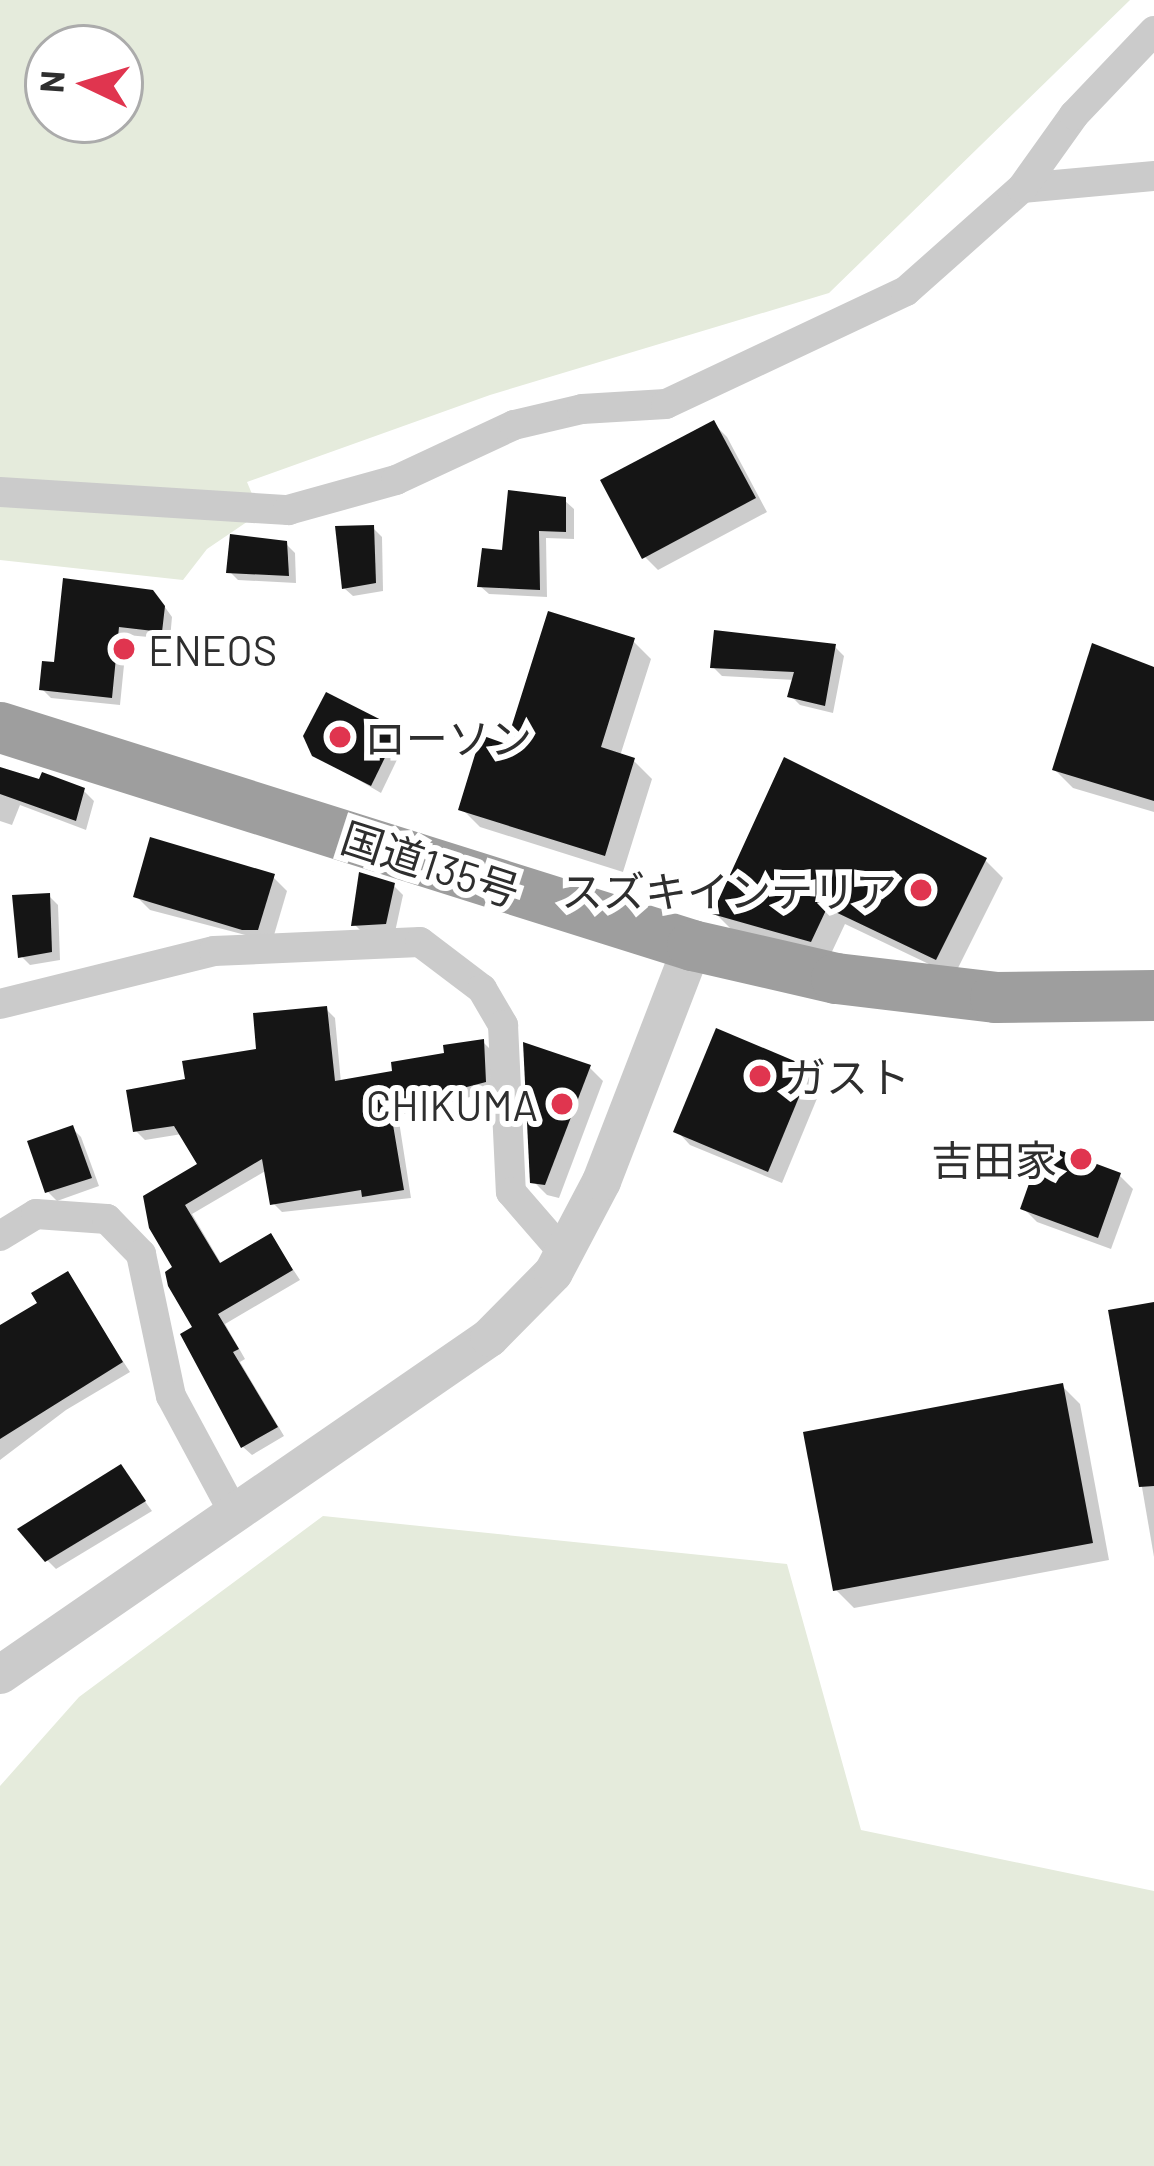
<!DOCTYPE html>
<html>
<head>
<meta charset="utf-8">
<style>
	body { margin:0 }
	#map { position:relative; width:1154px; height:2166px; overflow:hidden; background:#fff; font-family:Barlow,"Noto Sans JP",sans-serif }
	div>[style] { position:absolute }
	.green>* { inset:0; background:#e5ebdc }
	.shadow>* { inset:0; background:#0003 }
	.building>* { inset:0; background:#151515 }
	.minor>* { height:30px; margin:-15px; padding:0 15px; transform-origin:15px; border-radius:15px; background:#cbcbcb }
	.tertiary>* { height:39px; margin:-19.5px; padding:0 19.5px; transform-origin:19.5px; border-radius:19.5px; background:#cbcbcb }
	.trunk>* { height:51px; margin:-25.5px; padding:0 25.5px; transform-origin:25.5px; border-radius:25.5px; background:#9e9e9e }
	.dots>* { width:33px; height:33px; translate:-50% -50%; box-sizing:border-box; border:6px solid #fff; border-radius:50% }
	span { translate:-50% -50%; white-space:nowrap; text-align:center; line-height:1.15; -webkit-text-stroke:12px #fff; paint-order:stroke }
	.poi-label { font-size:42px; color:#2e2e2e }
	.left { translate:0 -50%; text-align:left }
	.right { translate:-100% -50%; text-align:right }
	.street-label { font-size:42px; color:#2e2e2e }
	.north { position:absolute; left:24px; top:24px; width:120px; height:120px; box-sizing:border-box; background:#fff; border:3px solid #ababab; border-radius:50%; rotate:274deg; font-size:33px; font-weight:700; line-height:48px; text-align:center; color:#2e2e2e }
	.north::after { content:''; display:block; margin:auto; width:42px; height:54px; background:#e0354f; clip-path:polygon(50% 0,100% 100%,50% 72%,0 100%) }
</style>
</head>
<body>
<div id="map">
	<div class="green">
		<i style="clip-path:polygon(evenodd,0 0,1130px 0,829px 293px,490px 395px,247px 482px,260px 513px,207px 549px,183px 580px,0 560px,0 0,48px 48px,120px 48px,120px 120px,48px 120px,48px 48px)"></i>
		<i style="clip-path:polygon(323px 1516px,787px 1564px,861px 1830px,1154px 1891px,1154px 2166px,0 2166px,0 1786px,79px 1697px)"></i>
	</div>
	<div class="shadow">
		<i style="clip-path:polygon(713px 423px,727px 437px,767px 512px,658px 570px,645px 557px)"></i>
		<i style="clip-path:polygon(564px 500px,574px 509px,574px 539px,546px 538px,547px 597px,489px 594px,480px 586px,505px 554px)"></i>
		<i style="clip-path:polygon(373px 528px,382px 537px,383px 591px,353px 596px,344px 588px)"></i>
		<i style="clip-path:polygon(286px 544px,295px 553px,296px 583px,238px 580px,229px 571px)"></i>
		<i style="clip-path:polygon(66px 581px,162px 603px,172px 617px,170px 639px,127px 635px,120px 705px,51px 698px,42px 689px,57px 665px)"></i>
		<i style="clip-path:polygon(633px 641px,651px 659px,620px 756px,634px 761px,652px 779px,623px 872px,480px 827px,462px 809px,508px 747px)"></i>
		<i style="clip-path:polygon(835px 647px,844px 656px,833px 713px,800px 705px,791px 696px,795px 680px,722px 676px,713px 667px)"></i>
		<i style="clip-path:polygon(1154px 670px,1154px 812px,1073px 788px,1055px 770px)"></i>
		<i style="clip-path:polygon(397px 732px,406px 741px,381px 793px,314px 754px)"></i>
		<i style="clip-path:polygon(0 770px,83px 790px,94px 801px,86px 830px,20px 805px,12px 825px,0 821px)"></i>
		<i style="clip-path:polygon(985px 860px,1003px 878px,954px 976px,845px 924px,829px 958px,733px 931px,715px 913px)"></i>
		<i style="clip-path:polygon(273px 877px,287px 891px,272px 942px,150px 910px,136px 896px)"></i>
		<i style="clip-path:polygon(394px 886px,403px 895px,395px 932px,363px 933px,354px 924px)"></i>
		<i style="clip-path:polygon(49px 896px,58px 905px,60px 960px,30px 965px,21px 956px)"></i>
		<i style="clip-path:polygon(326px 1009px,335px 1018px,341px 1083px,396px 1073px,483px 1042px,492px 1051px,494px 1091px,398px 1115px,411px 1198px,282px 1212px,273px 1203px,267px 1170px,192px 1214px,222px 1265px,271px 1236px,300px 1280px,225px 1324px,245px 1359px,240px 1362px,284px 1436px,252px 1455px,243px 1447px,176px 1268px,152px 1227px,201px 1166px,182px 1134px,145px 1140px,136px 1131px,188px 1082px,259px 1051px)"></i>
		<i style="clip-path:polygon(589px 1067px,603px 1081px,559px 1198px,547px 1195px,533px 1181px)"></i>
		<i style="clip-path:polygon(809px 1071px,823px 1084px,782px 1183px,690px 1145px,677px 1131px)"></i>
		<i style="clip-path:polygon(73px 1129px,81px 1137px,99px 1186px,57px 1201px,48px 1192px)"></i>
		<i style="clip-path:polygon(1120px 1176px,1133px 1189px,1111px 1249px,1037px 1222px,1023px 1208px)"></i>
		<i style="clip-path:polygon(67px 1275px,130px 1372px,66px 1410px,0 1460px,0 1329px,41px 1304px)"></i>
		<i style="clip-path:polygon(1154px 1305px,1154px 1557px,1112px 1313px)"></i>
		<i style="clip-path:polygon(1062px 1386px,1080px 1404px,1109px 1560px,854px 1608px,836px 1590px)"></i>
		<i style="clip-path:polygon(120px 1467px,152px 1511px,56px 1569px,47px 1560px)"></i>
	</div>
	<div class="building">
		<i style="clip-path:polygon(714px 420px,756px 498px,642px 559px,600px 480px)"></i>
		<i style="clip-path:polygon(508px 490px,566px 497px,566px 532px,539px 531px,540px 590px,477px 587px,482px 548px,502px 550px)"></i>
		<i style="clip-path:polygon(374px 525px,376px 583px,342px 589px,335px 526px)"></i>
		<i style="clip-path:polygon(230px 534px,287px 541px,289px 576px,226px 573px)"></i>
		<i style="clip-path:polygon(63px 578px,153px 590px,165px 606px,162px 632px,119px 627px,112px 698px,39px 690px,42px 661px,54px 662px)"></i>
		<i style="clip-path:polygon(548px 611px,635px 638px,601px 747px,635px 758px,605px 856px,458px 810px,481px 735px,506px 744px)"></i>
		<i style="clip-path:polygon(714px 630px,836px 644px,825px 706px,787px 697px,794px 672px,710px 668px)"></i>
		<i style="clip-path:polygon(1092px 643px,1154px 667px,1154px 801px,1052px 770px)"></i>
		<i style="clip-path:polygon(326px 692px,399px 729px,371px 786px,312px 756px,303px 736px)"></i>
		<i style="clip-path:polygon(784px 757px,987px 858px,936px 960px,827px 908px,811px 942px,712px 914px)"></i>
		<i style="clip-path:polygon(0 767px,39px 779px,42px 772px,85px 788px,76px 821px,0 794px)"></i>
		<i style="clip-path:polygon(150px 837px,275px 874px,258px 930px,242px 930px,133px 897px)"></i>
		<i style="clip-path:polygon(359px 872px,395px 883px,386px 924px,351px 926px)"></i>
		<i style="clip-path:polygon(50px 893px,52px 952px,18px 958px,12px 895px)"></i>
		<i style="clip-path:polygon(327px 1006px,335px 1081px,392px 1071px,391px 1062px,444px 1053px,443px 1045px,484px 1039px,486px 1082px,390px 1107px,404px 1190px,362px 1197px,361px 1190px,270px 1205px,262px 1159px,185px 1205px,220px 1263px,271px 1233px,293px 1270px,218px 1314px,239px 1349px,233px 1352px,278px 1427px,241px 1448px,180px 1334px,192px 1327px,168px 1286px,165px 1272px,172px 1267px,149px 1228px,143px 1196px,197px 1164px,174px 1126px,133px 1132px,126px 1090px,185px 1079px,182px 1061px,256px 1049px,253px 1013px)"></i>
		<i style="clip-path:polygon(716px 1028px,811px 1068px,768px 1172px,673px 1132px)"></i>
		<i style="clip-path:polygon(523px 1042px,591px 1065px,545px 1185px,530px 1183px)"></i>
		<i style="clip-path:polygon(73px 1125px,92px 1178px,45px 1193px,27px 1141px)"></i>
		<i style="clip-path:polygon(1043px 1144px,1121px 1173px,1098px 1238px,1020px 1209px)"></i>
		<i style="clip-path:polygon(68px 1271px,123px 1362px,0 1439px,0 1325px,37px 1303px,31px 1293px)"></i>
		<i style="clip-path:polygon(1154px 1302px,1154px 1486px,1139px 1487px,1108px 1310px)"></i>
		<i style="clip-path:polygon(1063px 1383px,1093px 1543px,833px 1591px,803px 1432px)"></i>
		<i style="clip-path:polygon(121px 1464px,146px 1501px,45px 1562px,17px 1529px)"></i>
	</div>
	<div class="minor">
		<i style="left:1022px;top:188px;width:133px;rotate:-5.2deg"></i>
		<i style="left:0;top:492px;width:289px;rotate:3.6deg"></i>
		<i style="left:288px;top:510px;width:112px;rotate:-15.5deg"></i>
		<i style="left:396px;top:480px;width:130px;rotate:-25deg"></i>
		<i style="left:514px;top:425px;width:70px;rotate:-13.2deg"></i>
		<i style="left:582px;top:409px;width:84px;rotate:-3.4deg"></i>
		<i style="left:666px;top:404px;width:265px;rotate:-25.2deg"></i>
		<i style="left:906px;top:291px;width:155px;rotate:-41.6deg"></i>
		<i style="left:1022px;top:188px;width:90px;rotate:-54.5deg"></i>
		<i style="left:1074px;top:115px;width:116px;rotate:-46.4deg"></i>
		<i style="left:0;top:1004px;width:220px;rotate:-13.9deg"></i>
		<i style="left:214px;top:951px;width:206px;rotate:-2.5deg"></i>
		<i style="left:420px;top:942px;width:78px;rotate:37.2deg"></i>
		<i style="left:482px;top:989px;width:42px;rotate:59.7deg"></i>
		<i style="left:503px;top:1025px;width:167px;rotate:87.3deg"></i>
		<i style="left:511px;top:1192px;width:79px;rotate:49.1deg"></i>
		<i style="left:0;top:1236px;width:42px;rotate:-31.4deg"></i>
		<i style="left:36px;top:1214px;width:71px;rotate:4deg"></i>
		<i style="left:107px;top:1219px;width:49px;rotate:45.8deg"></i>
		<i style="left:141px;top:1254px;width:145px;rotate:78.1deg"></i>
		<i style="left:171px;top:1396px;width:135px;rotate:61.7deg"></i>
	</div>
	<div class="tertiary">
		<i style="left:0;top:1674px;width:594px;rotate:-34.57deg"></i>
		<i style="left:489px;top:1337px;width:91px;rotate:-45.4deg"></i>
		<i style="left:553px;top:1272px;width:103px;rotate:-62.2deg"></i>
		<i style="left:601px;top:1181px;width:253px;rotate:-68.9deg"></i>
	</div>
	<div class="trunk">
		<i style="left:0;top:727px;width:726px;rotate:17.49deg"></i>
		<i style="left:692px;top:945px;width:148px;rotate:12.9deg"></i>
		<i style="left:836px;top:978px;width:160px;rotate:6.8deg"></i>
		<i style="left:995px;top:997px;width:159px;rotate:-0.7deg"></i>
	</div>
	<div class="dots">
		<i style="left:124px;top:649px;background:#e0354f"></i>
		<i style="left:340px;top:737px;background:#e0354f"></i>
		<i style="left:921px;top:890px;background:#e0354f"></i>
		<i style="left:760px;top:1076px;background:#e0354f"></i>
		<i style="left:562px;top:1104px;background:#e0354f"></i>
		<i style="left:1081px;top:1159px;background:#e0354f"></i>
	</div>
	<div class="poi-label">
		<span class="left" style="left:148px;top:649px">ENEOS</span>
		<span class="left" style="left:364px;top:737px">ローソン</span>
		<span class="right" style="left:897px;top:890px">スズキインテリア</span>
		<span class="left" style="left:784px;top:1076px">ガスト</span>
		<span class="right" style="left:538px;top:1104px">CHIKUMA</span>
		<span class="right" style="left:1057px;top:1159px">吉田家</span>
	</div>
	<div class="street-label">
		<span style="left:431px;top:863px;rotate:18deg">国道135号</span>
	</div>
	<div class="north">N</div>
</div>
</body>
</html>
